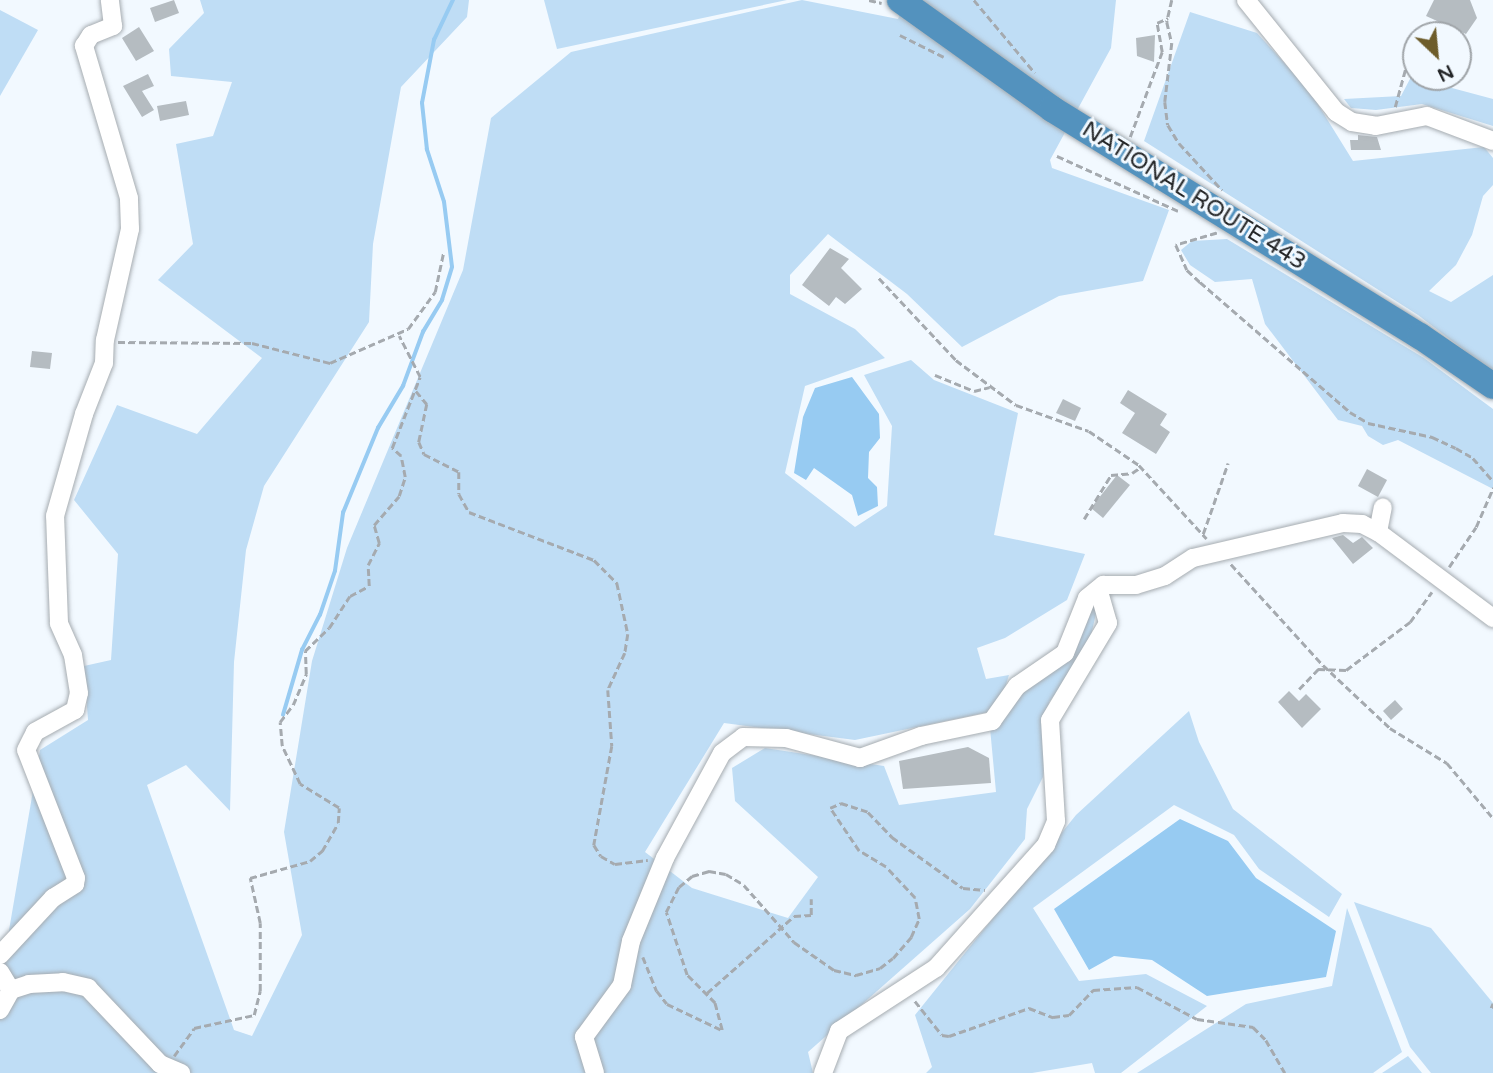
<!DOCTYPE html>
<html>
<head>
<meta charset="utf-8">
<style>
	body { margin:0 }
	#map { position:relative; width:1493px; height:1073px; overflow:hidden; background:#f2f9ff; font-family:"Varela Round",sans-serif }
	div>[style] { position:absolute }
	.green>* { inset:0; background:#bfddf5 }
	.water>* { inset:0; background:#97cbf2 }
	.stream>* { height:3.5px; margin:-1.75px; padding:0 1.75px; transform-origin:1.75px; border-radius:1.75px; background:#97cbf2 }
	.building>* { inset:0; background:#b5bcc1 }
	.path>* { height:2.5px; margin-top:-1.25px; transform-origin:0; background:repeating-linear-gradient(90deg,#a5aaaf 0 7px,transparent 0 10.5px) }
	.roads { filter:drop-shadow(0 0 2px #a6acb1) drop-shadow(0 0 2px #a6acb1) }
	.minor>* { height:18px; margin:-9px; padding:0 9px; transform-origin:9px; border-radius:9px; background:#fff }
	.highway>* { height:26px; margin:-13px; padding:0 13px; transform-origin:13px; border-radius:13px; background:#5392be }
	span { translate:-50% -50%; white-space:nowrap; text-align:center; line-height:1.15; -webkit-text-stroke:6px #f2f9ff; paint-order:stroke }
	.street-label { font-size:23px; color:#252729 }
	.north { position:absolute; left:1402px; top:21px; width:70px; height:70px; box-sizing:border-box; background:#f2f9ff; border:2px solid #a0a5a9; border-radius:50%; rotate:154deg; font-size:19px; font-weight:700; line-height:28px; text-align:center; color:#252729 }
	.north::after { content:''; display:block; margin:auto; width:24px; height:32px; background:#6e5d2b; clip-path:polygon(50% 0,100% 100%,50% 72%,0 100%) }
</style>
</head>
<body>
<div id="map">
	<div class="green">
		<i style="clip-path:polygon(200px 0,469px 0,467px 17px,401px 87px,373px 244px,369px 322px,264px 486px,246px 550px,234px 662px,230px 811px,186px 765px,147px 785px,234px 1030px,252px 1036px,302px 935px,284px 832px,312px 661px,347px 548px,463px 270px,491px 118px,571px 52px,802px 0,898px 19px,906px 0,1116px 0,1111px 48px,1050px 160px,1052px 168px,1169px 210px,1143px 281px,1059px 296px,962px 347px,907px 294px,828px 234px,790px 275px,790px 294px,855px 329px,885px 358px,805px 386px,785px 473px,855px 527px,887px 506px,892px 426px,864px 375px,911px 360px,934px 380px,1018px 413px,994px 535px,1085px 554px,1067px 600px,1005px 638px,977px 648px,986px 679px,1009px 675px,998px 710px,855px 740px,724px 723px,645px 852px,692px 888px,788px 918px,818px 877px,735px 801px,732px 768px,765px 748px,884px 766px,899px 805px,996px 792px,990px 728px,1036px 680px,1092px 605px,1097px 609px,1087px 653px,1049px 702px,1043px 777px,1027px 809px,1025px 839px,970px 909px,808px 1052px,813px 1073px,0 1073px,0 946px,8px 936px,40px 750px,88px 720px,84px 666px,111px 660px,118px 554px,74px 500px,117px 405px,197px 434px,262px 358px,158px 280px,193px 244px,176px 144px,213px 136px,232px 82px,171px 76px,169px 49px,204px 13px)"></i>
		<i style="clip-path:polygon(544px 0,787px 0,557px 49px)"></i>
		<i style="clip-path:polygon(0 10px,38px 30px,0 96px)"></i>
		<i style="clip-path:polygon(1190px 12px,1257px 33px,1309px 90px,1353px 161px,1484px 147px,1493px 158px,1493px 185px,1483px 196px,1472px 235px,1456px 265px,1429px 291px,1451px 302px,1493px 275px,1493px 372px,1418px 315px,1144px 141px)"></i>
		<i style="clip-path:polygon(1411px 77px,1493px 99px,1493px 126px,1422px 104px,1376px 110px,1351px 108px,1344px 99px,1401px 96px)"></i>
		<i style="clip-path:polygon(1227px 239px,1424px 358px,1493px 409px,1493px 489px,1398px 440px,1383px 445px,1368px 436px,1362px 426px,1338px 420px,1265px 324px,1252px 279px,1215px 282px,1190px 265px,1181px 250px,1192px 241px)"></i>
		<i style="clip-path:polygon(1189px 711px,1199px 742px,1233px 809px,1342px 894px,1329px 917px,1259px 869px,1234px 835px,1174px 805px,1033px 908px,1079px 981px,1146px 974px,1207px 1006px,1121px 1073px,1095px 1073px,1092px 1063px,1032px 1073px,926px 1073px,932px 1067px,915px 1015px,1076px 815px)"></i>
		<i style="clip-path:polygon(1354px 902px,1431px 928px,1493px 1003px,1493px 1073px,1431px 1073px,1410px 1047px)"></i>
		<i style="clip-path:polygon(1347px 908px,1402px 1052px,1373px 1073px,1137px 1073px,1246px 1004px,1332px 986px)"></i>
		<i style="clip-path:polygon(1408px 1056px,1422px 1073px,1382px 1073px)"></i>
	</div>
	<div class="water">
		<i style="clip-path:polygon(852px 377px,879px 414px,880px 438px,869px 452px,868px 478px,877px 487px,878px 506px,858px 516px,852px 495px,814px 468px,806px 480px,794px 473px,803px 417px,815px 388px)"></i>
		<i style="clip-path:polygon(1180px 819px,1228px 841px,1256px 878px,1336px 931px,1326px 977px,1207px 996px,1152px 960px,1114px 956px,1089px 970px,1054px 909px)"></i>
	</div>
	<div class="stream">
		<i style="left:283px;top:715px;width:68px;rotate:-73.7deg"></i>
		<i style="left:302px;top:650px;width:39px;rotate:-63deg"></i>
		<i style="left:320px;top:615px;width:46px;rotate:-71.2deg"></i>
		<i style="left:335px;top:571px;width:59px;rotate:-82.1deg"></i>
		<i style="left:343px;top:513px;width:92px;rotate:-67.6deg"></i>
		<i style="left:378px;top:428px;width:49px;rotate:-59.2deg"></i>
		<i style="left:403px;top:386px;width:58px;rotate:-69.7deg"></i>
		<i style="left:423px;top:332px;width:37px;rotate:-59deg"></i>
		<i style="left:442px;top:300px;width:34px;rotate:-73deg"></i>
		<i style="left:452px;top:267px;width:65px;rotate:-97deg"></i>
		<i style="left:444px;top:202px;width:55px;rotate:-108.1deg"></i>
		<i style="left:427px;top:150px;width:47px;rotate:-96.1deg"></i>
		<i style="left:422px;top:103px;width:64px;rotate:-79.2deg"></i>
		<i style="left:434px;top:40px;width:44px;rotate:-64.6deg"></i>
	</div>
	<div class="building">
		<i style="clip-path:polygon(174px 0,179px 13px,155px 22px,150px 8px)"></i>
		<i style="clip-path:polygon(1434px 0,1470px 0,1477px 18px,1466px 34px,1426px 16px)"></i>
		<i style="clip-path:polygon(139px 27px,154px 51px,136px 61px,122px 38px)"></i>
		<i style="clip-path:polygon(1155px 35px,1154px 62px,1137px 56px,1136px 38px)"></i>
		<i style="clip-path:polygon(148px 74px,154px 86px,142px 91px,154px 110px,142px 117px,123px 86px)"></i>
		<i style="clip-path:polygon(186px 101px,189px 115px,160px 121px,157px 106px)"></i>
		<i style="clip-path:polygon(1358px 135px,1377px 137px,1381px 150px,1351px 150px,1350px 140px,1358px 140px)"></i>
		<i style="clip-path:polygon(830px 248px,849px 259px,841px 268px,862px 289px,845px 304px,836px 297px,829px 306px,802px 285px)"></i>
		<i style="clip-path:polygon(32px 351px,52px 353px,50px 369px,30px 367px)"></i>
		<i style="clip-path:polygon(1128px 390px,1167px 414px,1160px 425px,1170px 432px,1156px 454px,1122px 433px,1135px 413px,1120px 403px)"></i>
		<i style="clip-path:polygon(1063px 399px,1081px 408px,1075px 421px,1056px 413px)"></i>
		<i style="clip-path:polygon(1367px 469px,1387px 480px,1378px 497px,1358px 486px)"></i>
		<i style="clip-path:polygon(1117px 475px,1130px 485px,1103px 518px,1091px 508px)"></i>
		<i style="clip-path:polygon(1343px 535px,1353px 543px,1362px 537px,1373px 548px,1353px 564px,1332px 538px)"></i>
		<i style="clip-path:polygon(1289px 691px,1299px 701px,1306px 694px,1321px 709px,1302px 728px,1278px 702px)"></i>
		<i style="clip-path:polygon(1395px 700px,1403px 709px,1391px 720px,1383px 711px)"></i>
		<i style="clip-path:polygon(968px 747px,989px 758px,991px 783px,903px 789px,899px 761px)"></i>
	</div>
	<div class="path">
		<i style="left:869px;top:0;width:13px;rotate:13deg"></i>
		<i style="left:974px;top:0;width:95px;rotate:50.1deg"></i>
		<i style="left:1172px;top:0;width:23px;rotate:103deg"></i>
		<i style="left:1167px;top:22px;width:22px;rotate:77deg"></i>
		<i style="left:1172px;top:43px;width:59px;rotate:96.8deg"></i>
		<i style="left:1165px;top:102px;width:23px;rotate:83deg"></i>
		<i style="left:1168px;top:125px;width:21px;rotate:59deg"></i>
		<i style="left:1179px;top:143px;width:64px;rotate:47.5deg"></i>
		<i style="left:900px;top:35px;width:49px;rotate:26.6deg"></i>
		<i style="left:1395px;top:107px;width:46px;rotate:-74.7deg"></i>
		<i style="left:1130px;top:137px;width:91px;rotate:-69.4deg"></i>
		<i style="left:1162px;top:52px;width:29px;rotate:-100deg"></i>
		<i style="left:1157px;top:23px;width:12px;rotate:-24deg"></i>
		<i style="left:1057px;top:156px;width:133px;rotate:24.4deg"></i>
		<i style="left:1217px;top:233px;width:43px;rotate:163.7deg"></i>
		<i style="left:1176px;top:245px;width:27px;rotate:66deg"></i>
		<i style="left:1187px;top:270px;width:18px;rotate:43deg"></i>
		<i style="left:1200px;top:282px;width:198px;rotate:40.9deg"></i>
		<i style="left:1350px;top:412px;width:21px;rotate:31deg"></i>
		<i style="left:1368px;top:423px;width:66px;rotate:12.3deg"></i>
		<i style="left:1432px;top:437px;width:26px;rotate:25deg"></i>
		<i style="left:1456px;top:448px;width:20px;rotate:30deg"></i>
		<i style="left:1473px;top:458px;width:30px;rotate:49deg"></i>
		<i style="left:879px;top:278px;width:112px;rotate:46.8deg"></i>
		<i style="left:956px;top:360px;width:75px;rotate:36.9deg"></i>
		<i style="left:1016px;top:405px;width:77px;rotate:19.6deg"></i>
		<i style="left:1089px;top:431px;width:60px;rotate:34.2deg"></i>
		<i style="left:1139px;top:465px;width:100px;rotate:47.4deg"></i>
		<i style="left:118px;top:342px;width:134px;rotate:0.4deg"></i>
		<i style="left:252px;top:343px;width:81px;rotate:14.4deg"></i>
		<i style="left:330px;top:363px;width:85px;rotate:-23.6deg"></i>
		<i style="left:408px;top:329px;width:46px;rotate:-53.9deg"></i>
		<i style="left:435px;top:292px;width:39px;rotate:-78deg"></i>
		<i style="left:935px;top:375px;width:42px;rotate:22.3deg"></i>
		<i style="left:974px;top:391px;width:16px;rotate:-14deg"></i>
		<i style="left:416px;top:391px;width:17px;rotate:50deg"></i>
		<i style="left:427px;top:404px;width:39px;rotate:102deg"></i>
		<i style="left:419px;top:442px;width:13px;rotate:67deg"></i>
		<i style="left:424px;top:454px;width:39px;rotate:27deg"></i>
		<i style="left:459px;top:472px;width:22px;rotate:90deg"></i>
		<i style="left:459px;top:494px;width:21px;rotate:61deg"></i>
		<i style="left:469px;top:512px;width:134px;rotate:21deg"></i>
		<i style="left:594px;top:560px;width:33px;rotate:45deg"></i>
		<i style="left:617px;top:583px;width:52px;rotate:77.8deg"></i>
		<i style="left:628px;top:634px;width:19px;rotate:99deg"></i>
		<i style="left:625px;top:653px;width:41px;rotate:114.7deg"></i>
		<i style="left:608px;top:690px;width:56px;rotate:85.9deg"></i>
		<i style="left:612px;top:746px;width:101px;rotate:100.3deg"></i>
		<i style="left:594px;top:845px;width:13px;rotate:58deg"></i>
		<i style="left:601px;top:856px;width:16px;rotate:30deg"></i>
		<i style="left:615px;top:864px;width:33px;rotate:-7deg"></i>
		<i style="left:1084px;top:519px;width:52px;rotate:-58.5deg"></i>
		<i style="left:1111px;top:475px;width:21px;rotate:-5deg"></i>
		<i style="left:1132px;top:473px;width:11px;rotate:-34deg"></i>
		<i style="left:1203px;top:534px;width:75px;rotate:-70.6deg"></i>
		<i style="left:1231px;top:564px;width:137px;rotate:47.7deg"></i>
		<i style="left:1323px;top:665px;width:92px;rotate:43.2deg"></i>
		<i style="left:1390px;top:728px;width:67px;rotate:31.6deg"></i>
		<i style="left:1447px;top:763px;width:72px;rotate:50.1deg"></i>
		<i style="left:1449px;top:567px;width:48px;rotate:-56deg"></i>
		<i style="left:1476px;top:527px;width:43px;rotate:-66.4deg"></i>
		<i style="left:1299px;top:689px;width:28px;rotate:-46deg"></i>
		<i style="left:1318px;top:669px;width:28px;rotate:2deg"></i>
		<i style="left:1346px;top:670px;width:80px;rotate:-36.9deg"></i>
		<i style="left:1410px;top:622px;width:37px;rotate:-54deg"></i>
		<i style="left:643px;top:957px;width:37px;rotate:68deg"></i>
		<i style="left:657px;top:991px;width:16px;rotate:52deg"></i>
		<i style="left:667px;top:1004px;width:61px;rotate:25.3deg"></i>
		<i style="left:722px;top:1030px;width:28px;rotate:-105deg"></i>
		<i style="left:715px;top:1003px;width:40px;rotate:-135deg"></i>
		<i style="left:687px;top:975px;width:66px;rotate:-108.4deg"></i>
		<i style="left:666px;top:912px;width:28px;rotate:-63deg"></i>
		<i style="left:679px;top:887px;width:17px;rotate:-40deg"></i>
		<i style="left:692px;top:876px;width:18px;rotate:-16deg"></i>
		<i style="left:709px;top:871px;width:17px;rotate:10deg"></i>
		<i style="left:726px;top:874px;width:21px;rotate:31deg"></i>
		<i style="left:744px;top:885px;width:76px;rotate:48.7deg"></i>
		<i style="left:794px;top:942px;width:49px;rotate:35deg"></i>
		<i style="left:834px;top:970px;width:23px;rotate:13deg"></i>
		<i style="left:856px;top:975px;width:25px;rotate:-16deg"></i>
		<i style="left:880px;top:968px;width:16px;rotate:-38deg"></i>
		<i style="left:893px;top:958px;width:28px;rotate:-49deg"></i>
		<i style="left:911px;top:937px;width:20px;rotate:-66deg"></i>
		<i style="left:919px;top:919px;width:21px;rotate:-101deg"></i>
		<i style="left:915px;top:898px;width:42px;rotate:-133.1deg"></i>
		<i style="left:886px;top:867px;width:31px;rotate:-149deg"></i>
		<i style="left:859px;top:851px;width:52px;rotate:-124deg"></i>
		<i style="left:830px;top:808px;width:12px;rotate:-24deg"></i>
		<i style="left:841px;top:803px;width:28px;rotate:18deg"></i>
		<i style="left:868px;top:812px;width:35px;rotate:46deg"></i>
		<i style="left:892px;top:837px;width:87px;rotate:35.7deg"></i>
		<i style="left:963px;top:888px;width:22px;rotate:5deg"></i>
		<i style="left:707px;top:993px;width:116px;rotate:-41.5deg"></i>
		<i style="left:794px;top:916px;width:17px;rotate:-3deg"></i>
		<i style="left:811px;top:915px;width:16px;rotate:-90deg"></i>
		<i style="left:915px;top:1001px;width:43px;rotate:51.5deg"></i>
		<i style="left:942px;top:1035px;width:7px;rotate:8deg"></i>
		<i style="left:949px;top:1036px;width:85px;rotate:-19.3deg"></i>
		<i style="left:1029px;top:1008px;width:26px;rotate:21deg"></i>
		<i style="left:1053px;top:1017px;width:16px;rotate:-7deg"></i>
		<i style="left:1069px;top:1015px;width:35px;rotate:-46deg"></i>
		<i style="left:1093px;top:990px;width:44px;rotate:-3.9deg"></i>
		<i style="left:1137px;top:987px;width:68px;rotate:28.1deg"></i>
		<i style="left:1197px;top:1019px;width:57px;rotate:8.1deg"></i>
		<i style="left:1253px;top:1027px;width:18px;rotate:45deg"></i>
		<i style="left:1266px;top:1040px;width:38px;rotate:60deg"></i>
		<i style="left:1491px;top:1008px;width:5px;rotate:-68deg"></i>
		<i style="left:174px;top:1056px;width:34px;rotate:-54deg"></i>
		<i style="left:194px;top:1028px;width:61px;rotate:-12.2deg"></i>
		<i style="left:254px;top:1015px;width:25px;rotate:-76deg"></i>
		<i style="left:260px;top:991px;width:68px;rotate:-90deg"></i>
		<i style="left:260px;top:923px;width:46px;rotate:-102.5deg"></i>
		<i style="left:250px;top:878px;width:62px;rotate:-15.8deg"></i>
		<i style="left:310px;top:861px;width:16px;rotate:-40deg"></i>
		<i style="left:322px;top:851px;width:32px;rotate:-60deg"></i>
		<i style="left:338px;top:823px;width:15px;rotate:-86deg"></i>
		<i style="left:339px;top:808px;width:46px;rotate:-148.4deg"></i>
		<i style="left:300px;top:784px;width:42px;rotate:-115.3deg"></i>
		<i style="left:282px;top:746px;width:24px;rotate:-95deg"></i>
		<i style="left:280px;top:722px;width:21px;rotate:-53deg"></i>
		<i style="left:293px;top:705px;width:34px;rotate:-67deg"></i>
		<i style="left:306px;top:674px;width:23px;rotate:-92deg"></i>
		<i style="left:305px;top:651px;width:33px;rotate:-44deg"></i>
		<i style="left:329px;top:628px;width:38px;rotate:-57deg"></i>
		<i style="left:350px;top:596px;width:21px;rotate:-28deg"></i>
		<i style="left:369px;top:586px;width:21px;rotate:-93deg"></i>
		<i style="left:368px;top:565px;width:25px;rotate:-63deg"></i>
		<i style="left:379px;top:543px;width:19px;rotate:-106deg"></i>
		<i style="left:374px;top:525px;width:38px;rotate:-49deg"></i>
		<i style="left:399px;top:496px;width:20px;rotate:-72deg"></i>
		<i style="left:405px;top:477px;width:21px;rotate:-101deg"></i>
		<i style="left:401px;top:456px;width:12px;rotate:-138deg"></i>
		<i style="left:392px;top:448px;width:76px;rotate:-68.5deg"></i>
		<i style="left:420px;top:377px;width:46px;rotate:-117.1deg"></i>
	</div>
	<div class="roads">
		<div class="minor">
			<i style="left:1246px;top:0;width:144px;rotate:51.2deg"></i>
			<i style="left:1336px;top:112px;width:19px;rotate:32deg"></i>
			<i style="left:1352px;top:122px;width:24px;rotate:9deg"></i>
			<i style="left:1376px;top:126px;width:52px;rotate:-11.1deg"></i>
			<i style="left:1427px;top:116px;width:71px;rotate:20.7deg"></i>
			<i style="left:1378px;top:532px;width:25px;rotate:-79deg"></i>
			<i style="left:0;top:955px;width:78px;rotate:-47.1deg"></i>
			<i style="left:53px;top:898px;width:26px;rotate:-32deg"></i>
			<i style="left:75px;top:884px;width:6px;rotate:-81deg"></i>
			<i style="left:76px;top:878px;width:137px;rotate:-111.3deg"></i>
			<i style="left:26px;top:750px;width:20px;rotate:-63deg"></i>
			<i style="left:35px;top:732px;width:46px;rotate:-28.8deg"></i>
			<i style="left:75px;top:710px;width:17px;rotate:-77deg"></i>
			<i style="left:79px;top:693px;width:38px;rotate:-99deg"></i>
			<i style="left:73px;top:655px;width:35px;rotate:-114deg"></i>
			<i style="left:59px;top:623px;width:107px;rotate:-92.1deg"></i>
			<i style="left:55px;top:516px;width:106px;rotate:-74.1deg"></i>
			<i style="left:84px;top:414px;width:55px;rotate:-68.6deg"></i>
			<i style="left:104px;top:363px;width:23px;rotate:-88deg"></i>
			<i style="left:105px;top:340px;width:114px;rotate:-77.3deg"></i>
			<i style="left:130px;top:229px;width:31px;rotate:-92deg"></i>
			<i style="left:129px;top:198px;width:159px;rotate:-106.5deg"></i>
			<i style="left:84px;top:46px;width:13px;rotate:-58deg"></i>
			<i style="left:91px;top:35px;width:24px;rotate:-22deg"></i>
			<i style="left:113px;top:26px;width:26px;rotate:-97deg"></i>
			<i style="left:0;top:972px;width:21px;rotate:59deg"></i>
			<i style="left:0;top:1010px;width:23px;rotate:-61deg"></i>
			<i style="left:11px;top:990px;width:19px;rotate:-18deg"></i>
			<i style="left:29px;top:984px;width:34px;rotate:-3deg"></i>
			<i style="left:63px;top:982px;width:26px;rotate:13deg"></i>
			<i style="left:88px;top:988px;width:105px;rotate:46.5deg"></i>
			<i style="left:160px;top:1064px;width:23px;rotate:23deg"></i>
			<i style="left:595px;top:1073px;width:38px;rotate:-107deg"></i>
			<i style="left:584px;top:1037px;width:64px;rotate:-53.8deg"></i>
			<i style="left:622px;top:985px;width:45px;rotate:-78.4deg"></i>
			<i style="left:631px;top:941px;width:90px;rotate:-67.7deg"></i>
			<i style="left:665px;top:858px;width:119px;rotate:-61.5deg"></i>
			<i style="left:722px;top:753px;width:26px;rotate:-37deg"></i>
			<i style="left:743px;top:737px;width:43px;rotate:1.3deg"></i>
			<i style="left:786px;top:738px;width:77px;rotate:15.1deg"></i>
			<i style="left:860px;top:758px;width:65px;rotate:-19.8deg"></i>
			<i style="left:921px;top:736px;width:73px;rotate:-11.9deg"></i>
			<i style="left:992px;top:721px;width:43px;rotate:-54.5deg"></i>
			<i style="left:1017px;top:686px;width:58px;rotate:-34.5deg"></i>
			<i style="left:1065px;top:653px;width:59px;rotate:-68.2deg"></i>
			<i style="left:1087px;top:598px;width:21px;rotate:-39deg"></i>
			<i style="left:1103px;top:585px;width:33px"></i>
			<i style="left:1136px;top:585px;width:30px;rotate:-17deg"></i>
			<i style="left:1165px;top:576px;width:33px;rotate:-33deg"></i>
			<i style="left:1193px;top:558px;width:154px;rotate:-13.1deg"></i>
			<i style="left:1343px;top:523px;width:19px;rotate:3deg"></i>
			<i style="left:1362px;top:524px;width:18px;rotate:27deg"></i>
			<i style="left:1378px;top:532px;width:144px;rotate:36.8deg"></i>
			<i style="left:823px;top:1073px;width:45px;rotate:-69.1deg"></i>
			<i style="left:839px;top:1031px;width:116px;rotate:-33deg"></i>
			<i style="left:936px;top:968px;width:165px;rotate:-48.2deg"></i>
			<i style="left:1046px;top:845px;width:26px;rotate:-67deg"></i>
			<i style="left:1056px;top:821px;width:101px;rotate:-93.4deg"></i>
			<i style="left:1050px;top:720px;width:113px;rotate:-59.1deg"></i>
			<i style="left:1108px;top:623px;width:35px;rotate:-106deg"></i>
		</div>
		<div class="highway">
			<i style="left:900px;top:0;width:187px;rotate:35.6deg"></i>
			<i style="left:1052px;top:109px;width:432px;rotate:31.7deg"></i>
			<i style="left:1420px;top:336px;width:88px;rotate:34.4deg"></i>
		</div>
	</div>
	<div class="street-label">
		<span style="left:1194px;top:196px;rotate:32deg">NATIONAL ROUTE 443</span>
	</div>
	<div class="north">N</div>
</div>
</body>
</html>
